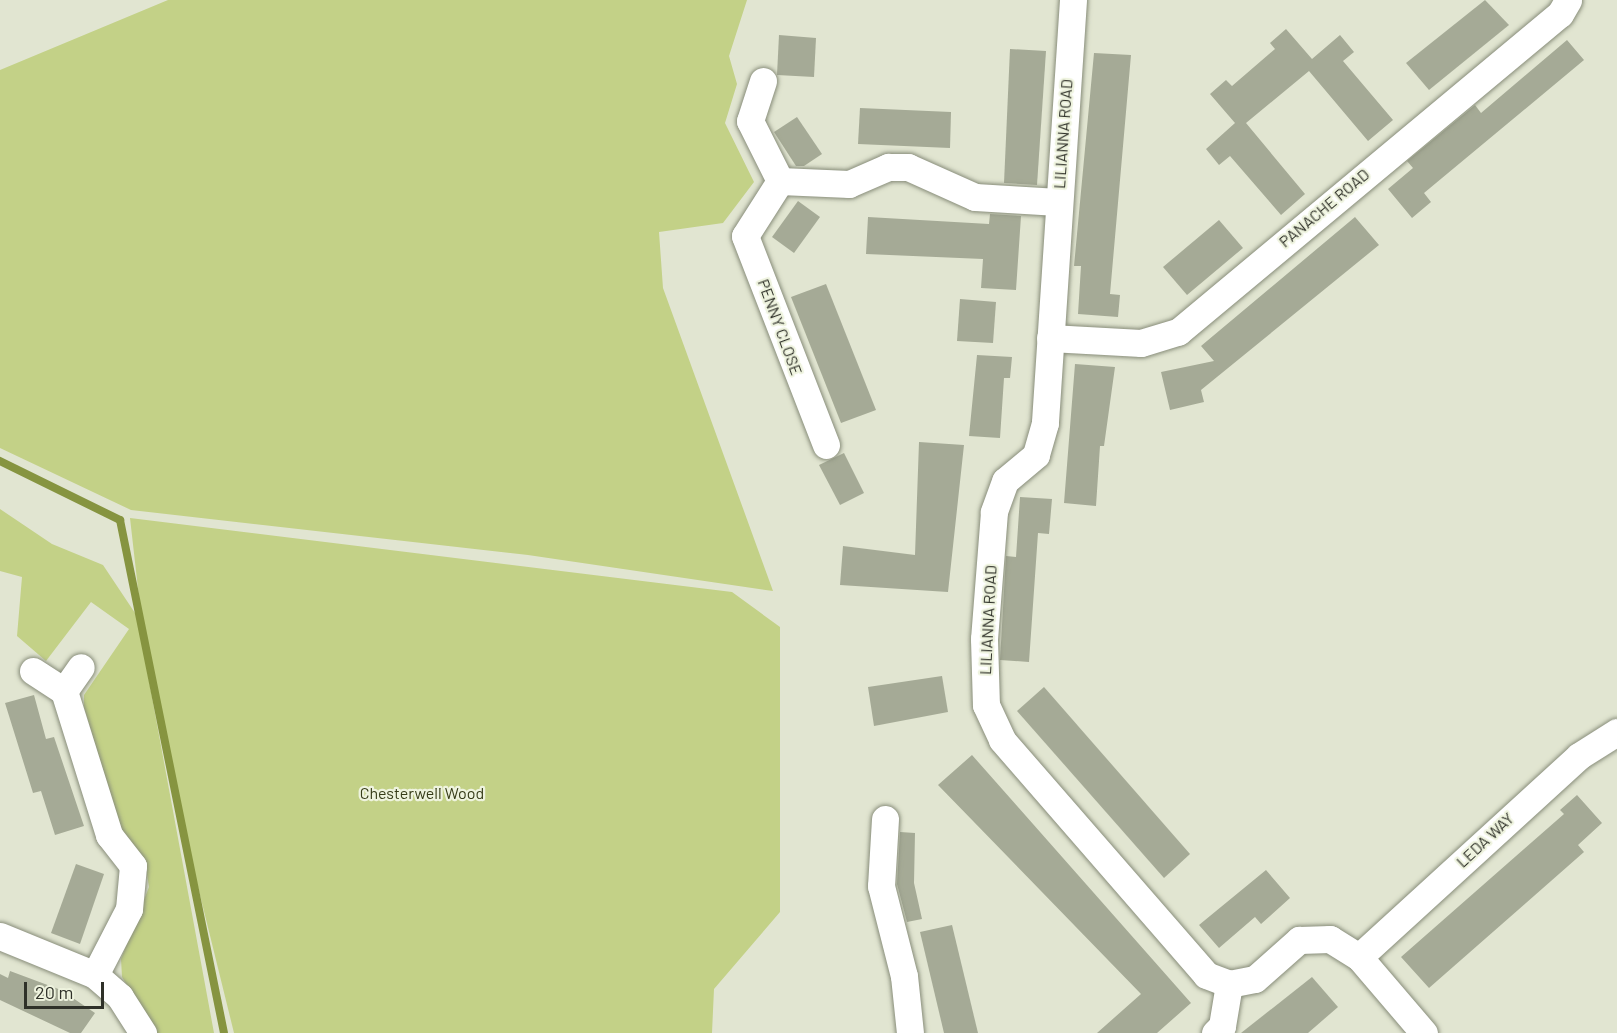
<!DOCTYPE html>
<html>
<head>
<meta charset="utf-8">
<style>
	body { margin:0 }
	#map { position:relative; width:1617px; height:1033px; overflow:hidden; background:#e1e5d1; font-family:Barlow,sans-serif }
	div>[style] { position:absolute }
	.green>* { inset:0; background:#c3d187 }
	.stream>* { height:8px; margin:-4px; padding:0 4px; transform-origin:4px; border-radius:4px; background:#869440 }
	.building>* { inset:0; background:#a5aa96 }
	.roads { filter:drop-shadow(0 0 2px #888d7a) drop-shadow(0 0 2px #888d7a) }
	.minor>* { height:27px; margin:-13.5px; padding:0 13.5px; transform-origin:13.5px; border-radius:13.5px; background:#fff }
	span { translate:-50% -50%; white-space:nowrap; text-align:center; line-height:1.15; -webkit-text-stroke:4.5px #eef3de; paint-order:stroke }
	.street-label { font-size:16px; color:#2f3129 }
	.park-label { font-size:16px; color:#363c18 }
	.scale { position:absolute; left:24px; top:982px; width:80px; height:27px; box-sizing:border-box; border:3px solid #2f3129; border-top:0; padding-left:8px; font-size:18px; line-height:21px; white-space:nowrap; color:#2f3129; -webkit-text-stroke:4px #eef3de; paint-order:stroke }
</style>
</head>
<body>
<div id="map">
	<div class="green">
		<i style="clip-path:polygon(168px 0,747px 0,729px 56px,737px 84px,725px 123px,754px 182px,723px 223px,659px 232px,663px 288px,773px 591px,528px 555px,131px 510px,0 448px,0 70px)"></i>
		<i style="clip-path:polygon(0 509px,52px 544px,103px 565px,137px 616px,214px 1033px,156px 1033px,122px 977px,121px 959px,149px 887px,146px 868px,120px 828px,84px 707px,84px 695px,129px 629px,91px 602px,46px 661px,17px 636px,22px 577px,0 571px)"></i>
		<i style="clip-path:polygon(130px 518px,732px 592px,780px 627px,780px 912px,714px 989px,712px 1033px,234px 1033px,182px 822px,142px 624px)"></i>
	</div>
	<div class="stream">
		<i style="left:0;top:461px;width:134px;rotate:26.2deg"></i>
		<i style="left:120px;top:520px;width:523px;rotate:78.54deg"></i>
	</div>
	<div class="building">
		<i style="clip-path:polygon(1485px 0,1509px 25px,1429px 90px,1406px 63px)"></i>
		<i style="clip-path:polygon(1286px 29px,1312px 59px,1340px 35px,1354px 52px,1343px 61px,1393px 120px,1368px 141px,1309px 71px,1246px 123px,1305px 194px,1281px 215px,1230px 156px,1219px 165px,1206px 149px,1235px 123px,1210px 94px,1226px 80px,1232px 86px,1275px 49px,1270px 43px)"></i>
		<i style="clip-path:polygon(779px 35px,816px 38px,814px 77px,777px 75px)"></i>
		<i style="clip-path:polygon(1567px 40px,1584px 60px,1424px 193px,1431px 202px,1412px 218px,1388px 189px,1413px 168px,1407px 161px,1475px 105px,1481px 113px)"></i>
		<i style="clip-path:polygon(1010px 49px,1046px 51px,1037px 185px,1004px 183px)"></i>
		<i style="clip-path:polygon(1094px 53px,1131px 55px,1110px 294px,1120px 295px,1118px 317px,1078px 314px,1081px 266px,1074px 266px)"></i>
		<i style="clip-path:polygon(860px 108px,951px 112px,950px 148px,858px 144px)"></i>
		<i style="clip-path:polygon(797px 117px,822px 154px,804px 166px,796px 166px,774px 132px)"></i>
		<i style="clip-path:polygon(798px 201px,820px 217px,794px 253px,772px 237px)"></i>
		<i style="clip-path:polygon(990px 214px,1021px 216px,1016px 290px,981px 288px,983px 259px,866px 254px,868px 217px,989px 224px)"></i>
		<i style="clip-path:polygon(1355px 217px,1379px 245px,1201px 390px,1204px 402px,1170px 410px,1161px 372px,1214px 361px,1201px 346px)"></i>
		<i style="clip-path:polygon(1219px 220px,1243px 248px,1187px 295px,1163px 267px)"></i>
		<i style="clip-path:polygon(826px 284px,876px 410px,841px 423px,791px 297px)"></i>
		<i style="clip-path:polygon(960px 299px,996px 302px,993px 343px,957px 341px)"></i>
		<i style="clip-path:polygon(977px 355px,1012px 357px,1010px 378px,1004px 378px,1000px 438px,969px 436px)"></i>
		<i style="clip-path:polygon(1075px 364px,1115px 367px,1104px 446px,1100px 446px,1096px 506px,1064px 503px)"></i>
		<i style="clip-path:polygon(919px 442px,964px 445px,948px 592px,840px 585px,843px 546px,915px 555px)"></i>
		<i style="clip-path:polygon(844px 453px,864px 493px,840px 505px,819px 465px)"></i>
		<i style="clip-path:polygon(1020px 497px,1052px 499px,1049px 534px,1038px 533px,1029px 662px,1000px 660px,1006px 556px,1016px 557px)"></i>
		<i style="clip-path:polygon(942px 676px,948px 712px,874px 726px,868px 687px)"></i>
		<i style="clip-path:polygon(1044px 687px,1190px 854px,1164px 878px,1017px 711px)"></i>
		<i style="clip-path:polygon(34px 695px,46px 739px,54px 737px,84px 826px,55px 835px,41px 791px,33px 793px,5px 703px)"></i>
		<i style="clip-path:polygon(972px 755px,1191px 1003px,1157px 1033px,1097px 1033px,1141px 994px,938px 785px)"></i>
		<i style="clip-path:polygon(1577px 795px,1602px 823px,1578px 845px,1584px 852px,1429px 988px,1401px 957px,1564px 814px,1560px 810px)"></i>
		<i style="clip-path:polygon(900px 832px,915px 833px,914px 883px,922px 919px,907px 922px,897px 884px)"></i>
		<i style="clip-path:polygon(76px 864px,104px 874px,80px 944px,51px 933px)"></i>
		<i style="clip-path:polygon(1266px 870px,1290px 898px,1261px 924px,1255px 917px,1219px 948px,1199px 925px)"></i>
		<i style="clip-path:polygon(952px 925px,978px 1033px,944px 1033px,920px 932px)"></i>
		<i style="clip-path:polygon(10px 971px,61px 990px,95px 1013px,81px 1033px,70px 1033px,0 1000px,0 974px,8px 978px)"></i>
		<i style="clip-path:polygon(1312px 977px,1338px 1007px,1308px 1033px,1241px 1033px)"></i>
	</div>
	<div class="roads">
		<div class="minor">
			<i style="left:1073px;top:0;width:424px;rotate:93.8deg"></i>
			<i style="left:1045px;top:423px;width:33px;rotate:106deg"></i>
			<i style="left:1036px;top:455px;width:40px;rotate:140deg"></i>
			<i style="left:1005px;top:481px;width:33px;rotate:110deg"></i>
			<i style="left:994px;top:512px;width:127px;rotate:94.5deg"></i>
			<i style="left:984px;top:639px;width:66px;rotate:88.3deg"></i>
			<i style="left:986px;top:705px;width:38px;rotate:65deg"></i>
			<i style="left:1002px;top:740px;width:311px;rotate:49deg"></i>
			<i style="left:1206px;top:975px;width:25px;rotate:21deg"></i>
			<i style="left:1229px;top:984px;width:26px;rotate:-11deg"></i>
			<i style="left:1255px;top:979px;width:59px;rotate:-41.6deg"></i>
			<i style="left:1299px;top:940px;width:31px;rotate:-2deg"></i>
			<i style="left:1330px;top:939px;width:34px;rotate:32deg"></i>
			<i style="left:1359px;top:957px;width:100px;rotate:49.5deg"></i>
			<i style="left:763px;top:81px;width:42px;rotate:108deg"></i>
			<i style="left:750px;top:121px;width:67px;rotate:63.4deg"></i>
			<i style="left:780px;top:181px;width:65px;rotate:122.5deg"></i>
			<i style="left:745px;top:236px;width:224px;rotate:68.8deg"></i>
			<i style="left:780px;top:181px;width:69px;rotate:2.5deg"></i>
			<i style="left:849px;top:184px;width:43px;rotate:-23.6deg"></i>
			<i style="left:888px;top:167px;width:20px"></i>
			<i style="left:908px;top:167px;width:73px;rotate:24.1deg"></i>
			<i style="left:975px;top:197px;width:83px;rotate:3.4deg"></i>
			<i style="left:1050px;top:338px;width:91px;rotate:3.1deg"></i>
			<i style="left:1141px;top:343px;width:39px;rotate:-17deg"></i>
			<i style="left:1178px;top:332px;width:497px;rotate:-39.8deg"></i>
			<i style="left:1560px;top:14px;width:16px;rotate:-60deg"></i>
			<i style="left:33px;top:671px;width:37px;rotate:33deg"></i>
			<i style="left:64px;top:691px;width:151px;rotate:72.6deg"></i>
			<i style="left:109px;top:835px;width:39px;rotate:52deg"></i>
			<i style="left:133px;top:866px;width:43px;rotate:95.3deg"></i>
			<i style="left:129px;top:909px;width:74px;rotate:117.3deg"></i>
			<i style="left:64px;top:691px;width:29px;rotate:-55deg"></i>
			<i style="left:885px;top:819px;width:67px;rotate:93.4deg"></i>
			<i style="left:881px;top:886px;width:93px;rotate:75.7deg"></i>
			<i style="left:904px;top:976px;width:57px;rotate:84deg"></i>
			<i style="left:0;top:936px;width:103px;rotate:22.3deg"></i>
			<i style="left:95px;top:975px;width:33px;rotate:41deg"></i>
			<i style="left:120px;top:997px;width:43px;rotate:57.4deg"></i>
			<i style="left:1359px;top:957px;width:298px;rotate:-42.4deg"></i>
			<i style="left:1579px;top:756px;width:45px;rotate:-32.3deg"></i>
			<i style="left:1215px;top:1033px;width:10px;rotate:-45deg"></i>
			<i style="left:1222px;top:1026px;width:43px;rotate:-80.5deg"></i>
		</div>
	</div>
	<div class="street-label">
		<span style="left:1063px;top:134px;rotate:-86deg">LILIANNA ROAD</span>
		<span style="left:1324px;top:208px;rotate:-40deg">PANACHE ROAD</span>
		<span style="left:780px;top:327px;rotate:70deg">PENNY CLOSE</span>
		<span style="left:988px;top:620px;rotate:-87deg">LILIANNA ROAD</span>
		<span style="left:1485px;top:840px;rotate:-43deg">LEDA WAY</span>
	</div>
	<div class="park-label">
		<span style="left:422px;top:793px">Chesterwell Wood</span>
	</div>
	<div class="scale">20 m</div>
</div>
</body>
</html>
